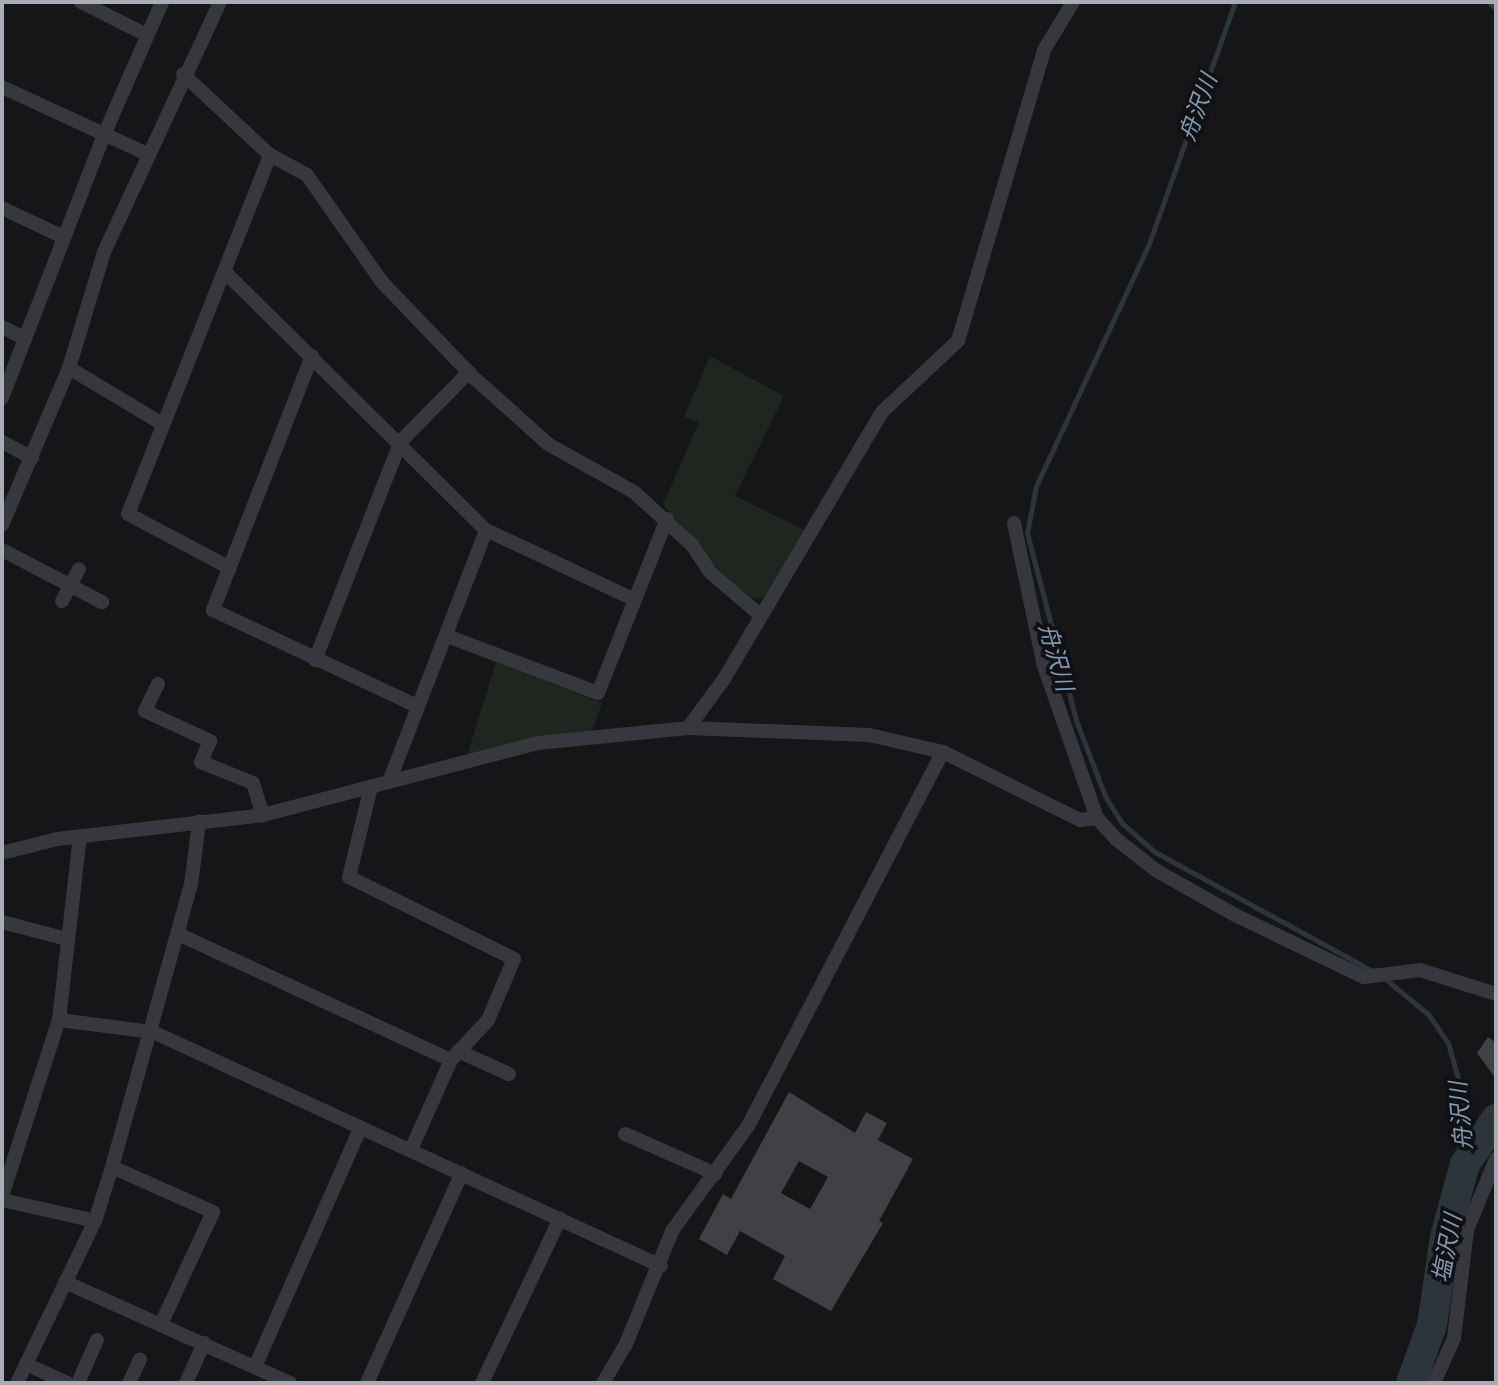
<!DOCTYPE html>
<html>
<head>
<meta charset="utf-8">
<style>
	body { margin:0 }
	#map { position:relative; width:1498px; height:1385px; overflow:hidden; background:#161618; font-family:Manrope,"Noto Sans JP",sans-serif }
	div>[style] { position:absolute }
	.green>* { inset:0; background:#1e261f }
	.stream>* { height:5px; margin:-2.5px; padding:0 2.5px; transform-origin:2.5px; border-radius:2.5px; background:#2c353c }
	.river>* { height:30px; margin:-15px; padding:0 15px; transform-origin:15px; border-radius:15px; background:#2c353c }
	.building>* { inset:0; background:#404145 }
	.minor>* { height:14px; margin:-7px; padding:0 7px; transform-origin:7px; border-radius:7px; background:#37383d }
	span { translate:-50% -50%; white-space:nowrap; text-align:center; line-height:1.15; -webkit-text-stroke:7px #111113; paint-order:stroke }
	.water-label { font-size:23px; color:#7f9bb3; font-style:italic }
	.frame { position:absolute; inset:0; border:4px solid #a8adb8; pointer-events:none }
</style>
</head>
<body>
<div id="map">
	<div class="green">
		<i style="clip-path:polygon(710px 356px,784px 396px,735px 496px,804px 530px,764px 597px,751px 598px,719px 570px,663px 505px,699px 422px,684px 417px)"></i>
		<i style="clip-path:polygon(496px 662px,602px 703px,591px 733px,467px 756px)"></i>
	</div>
	<div class="stream">
		<i style="left:1235px;top:2px;width:259px;rotate:109.6deg"></i>
		<i style="left:1148px;top:246px;width:265px;rotate:115deg"></i>
		<i style="left:1036px;top:486px;width:48px;rotate:100.8deg"></i>
		<i style="left:1027px;top:533px;width:196px;rotate:75.3deg"></i>
		<i style="left:1077px;top:723px;width:78px;rotate:69deg"></i>
		<i style="left:1105px;top:796px;width:32px;rotate:58deg"></i>
		<i style="left:1122px;top:823px;width:44px;rotate:41.3deg"></i>
		<i style="left:1155px;top:852px;width:250px;rotate:28.7deg"></i>
		<i style="left:1383px;top:977px;width:60px;rotate:39.6deg"></i>
		<i style="left:1429px;top:1015px;width:34px;rotate:56deg"></i>
		<i style="left:1448px;top:1043px;width:51px;rotate:74.1deg"></i>
		<i style="left:1462px;top:1092px;width:72px;rotate:87.6deg"></i>
	</div>
	<div class="river">
		<i style="left:1411px;top:1383px;width:62px;rotate:-70.1deg"></i>
		<i style="left:1432px;top:1325px;width:89px;rotate:-81.6deg"></i>
		<i style="left:1445px;top:1237px;width:76px;rotate:-74.7deg"></i>
		<i style="left:1465px;top:1164px;width:55px;rotate:-55.4deg"></i>
	</div>
	<div class="building">
		<i style="clip-path:polygon(1488px 1037px,1496px 1043px,1496px 1079px,1477px 1053px)"></i>
		<i style="clip-path:polygon(evenodd,789px 1092px,855px 1133px,866px 1112px,887px 1123px,878px 1140px,913px 1159px,879px 1221px,883px 1223px,831px 1311px,773px 1279px,785px 1256px,740px 1231px,727px 1255px,699px 1239px,723px 1194px,731px 1199px,789px 1092px,799px 1161px,828px 1177px,810px 1209px,781px 1193px,799px 1161px)"></i>
	</div>
	<div class="minor">
		<i style="left:81px;top:2px;width:74px;rotate:26.6deg"></i>
		<i style="left:1495px;top:2px;width:1px;rotate:45deg"></i>
		<i style="left:183px;top:74px;width:119px;rotate:43deg"></i>
		<i style="left:270px;top:155px;width:42px;rotate:28.4deg"></i>
		<i style="left:307px;top:175px;width:131px;rotate:55deg"></i>
		<i style="left:382px;top:282px;width:130px;rotate:46.2deg"></i>
		<i style="left:472px;top:376px;width:102px;rotate:41.8deg"></i>
		<i style="left:548px;top:444px;width:98px;rotate:29.2deg"></i>
		<i style="left:634px;top:492px;width:79px;rotate:42.4deg"></i>
		<i style="left:692px;top:545px;width:32px;rotate:56deg"></i>
		<i style="left:710px;top:572px;width:66px;rotate:40.7deg"></i>
		<i style="left:2px;top:87px;width:162px;rotate:24.8deg"></i>
		<i style="left:2px;top:208px;width:68px;rotate:25.4deg"></i>
		<i style="left:225px;top:272px;width:367px;rotate:44.7deg"></i>
		<i style="left:486px;top:530px;width:162px;rotate:25.1deg"></i>
		<i style="left:2px;top:327px;width:25px;rotate:27deg"></i>
		<i style="left:312px;top:356px;width:273px;rotate:111.3deg"></i>
		<i style="left:213px;top:610px;width:225px;rotate:25.2deg"></i>
		<i style="left:69px;top:368px;width:107px;rotate:30.9deg"></i>
		<i style="left:2px;top:398px;width:282px;rotate:-68.8deg"></i>
		<i style="left:104px;top:135px;width:145px;rotate:-66.4deg"></i>
		<i style="left:2px;top:442px;width:34px;rotate:28deg"></i>
		<i style="left:1014px;top:523px;width:146px;rotate:78.2deg"></i>
		<i style="left:1044px;top:666px;width:161px;rotate:70.8deg"></i>
		<i style="left:1097px;top:818px;width:28px;rotate:48deg"></i>
		<i style="left:1116px;top:839px;width:52px;rotate:38deg"></i>
		<i style="left:1157px;top:871px;width:92px;rotate:29.4deg"></i>
		<i style="left:1237px;top:916px;width:141px;rotate:25.7deg"></i>
		<i style="left:1364px;top:977px;width:56px;rotate:-7.1deg"></i>
		<i style="left:1420px;top:970px;width:80px;rotate:17.5deg"></i>
		<i style="left:2px;top:525px;width:171px;rotate:-66.9deg"></i>
		<i style="left:69px;top:368px;width:121px;rotate:-73.2deg"></i>
		<i style="left:104px;top:252px;width:276px;rotate:-65.1deg"></i>
		<i style="left:2px;top:550px;width:113px;rotate:27.5deg"></i>
		<i style="left:230px;top:568px;width:115px;rotate:-152.1deg"></i>
		<i style="left:128px;top:514px;width:386px;rotate:-68.4deg"></i>
		<i style="left:62px;top:601px;width:36px;rotate:-62deg"></i>
		<i style="left:447px;top:636px;width:161px;rotate:20.7deg"></i>
		<i style="left:598px;top:693px;width:187px;rotate:-68.4deg"></i>
		<i style="left:315px;top:660px;width:235px;rotate:-68.6deg"></i>
		<i style="left:401px;top:441px;width:97px;rotate:-45.4deg"></i>
		<i style="left:158px;top:684px;width:30px;rotate:116deg"></i>
		<i style="left:145px;top:711px;width:72px;rotate:24.8deg"></i>
		<i style="left:210px;top:741px;width:23px;rotate:113deg"></i>
		<i style="left:201px;top:762px;width:56px;rotate:22deg"></i>
		<i style="left:253px;top:783px;width:34px;rotate:73deg"></i>
		<i style="left:688px;top:728px;width:61px;rotate:-53.7deg"></i>
		<i style="left:724px;top:679px;width:310px;rotate:-59.4deg"></i>
		<i style="left:882px;top:412px;width:104px;rotate:-43.1deg"></i>
		<i style="left:958px;top:341px;width:303px;rotate:-73.5deg"></i>
		<i style="left:1044px;top:50px;width:56px;rotate:-58.9deg"></i>
		<i style="left:389px;top:782px;width:270px;rotate:-68.9deg"></i>
		<i style="left:370px;top:791px;width:89px;rotate:103.7deg"></i>
		<i style="left:349px;top:877px;width:184px;rotate:26.4deg"></i>
		<i style="left:514px;top:959px;width:66px;rotate:113.1deg"></i>
		<i style="left:488px;top:1020px;width:54px;rotate:132.8deg"></i>
		<i style="left:2px;top:853px;width:57px;rotate:-14.3deg"></i>
		<i style="left:57px;top:839px;width:207px;rotate:-6.6deg"></i>
		<i style="left:263px;top:815px;width:284px;rotate:-14.7deg"></i>
		<i style="left:538px;top:743px;width:151px;rotate:-5.7deg"></i>
		<i style="left:688px;top:728px;width:181px;rotate:2.2deg"></i>
		<i style="left:869px;top:735px;width:76px;rotate:12.9deg"></i>
		<i style="left:943px;top:752px;width:153px;rotate:26.4deg"></i>
		<i style="left:1080px;top:820px;width:17px;rotate:-7deg"></i>
		<i style="left:2px;top:922px;width:67px;rotate:14.7deg"></i>
		<i style="left:178px;top:934px;width:301px;rotate:24.8deg"></i>
		<i style="left:451px;top:1060px;width:98px;rotate:114deg"></i>
		<i style="left:59px;top:1020px;width:95px;rotate:7.3deg"></i>
		<i style="left:153px;top:1032px;width:559px;rotate:24.73deg"></i>
		<i style="left:458px;top:1051px;width:56px;rotate:24.3deg"></i>
		<i style="left:625px;top:1134px;width:99px;rotate:23.7deg"></i>
		<i style="left:112px;top:1167px;width:111px;rotate:24deg"></i>
		<i style="left:213px;top:1212px;width:123px;rotate:114.9deg"></i>
		<i style="left:2px;top:1196px;width:185px;rotate:-72.1deg"></i>
		<i style="left:59px;top:1020px;width:184px;rotate:-83.5deg"></i>
		<i style="left:2px;top:1200px;width:95px;rotate:12.7deg"></i>
		<i style="left:65px;top:1282px;width:247px;rotate:24.2deg"></i>
		<i style="left:26px;top:1364px;width:45px;rotate:24.9deg"></i>
		<i style="left:255px;top:1367px;width:262px;rotate:-66.2deg"></i>
		<i style="left:17px;top:1383px;width:180px;rotate:-64.3deg"></i>
		<i style="left:95px;top:1221px;width:57px;rotate:-72.5deg"></i>
		<i style="left:112px;top:1167px;width:293px;rotate:-74.4deg"></i>
		<i style="left:191px;top:885px;width:64px;rotate:-82.8deg"></i>
		<i style="left:78px;top:1383px;width:47px;rotate:-66.2deg"></i>
		<i style="left:129px;top:1383px;width:26px;rotate:-65deg"></i>
		<i style="left:186px;top:1383px;width:44px;rotate:-65.8deg"></i>
		<i style="left:367px;top:1383px;width:230px;rotate:-65.7deg"></i>
		<i style="left:482px;top:1383px;width:182px;rotate:-64.6deg"></i>
		<i style="left:603px;top:1383px;width:45px;rotate:-59.5deg"></i>
		<i style="left:626px;top:1344px;width:122px;rotate:-67.8deg"></i>
		<i style="left:672px;top:1231px;width:130px;rotate:-54.1deg"></i>
		<i style="left:748px;top:1126px;width:422px;rotate:-62.5deg"></i>
		<i style="left:1434px;top:1383px;width:49px;rotate:-66deg"></i>
		<i style="left:1454px;top:1338px;width:109px;rotate:-83.1deg"></i>
		<i style="left:1467px;top:1230px;width:77px;rotate:-67.8deg"></i>
	</div>
	<div class="water-label">
		<span style="left:1197px;top:107px;rotate:-70deg">舟沢川</span>
		<span style="left:1057px;top:657px;rotate:74deg">舟沢川</span>
		<span style="left:1460px;top:1116px;rotate:-95deg">舟沢川</span>
		<span style="left:1446px;top:1248px;rotate:-79deg">塩沢川</span>
	</div>
	<div class="frame"></div>
</div>
</body>
</html>
